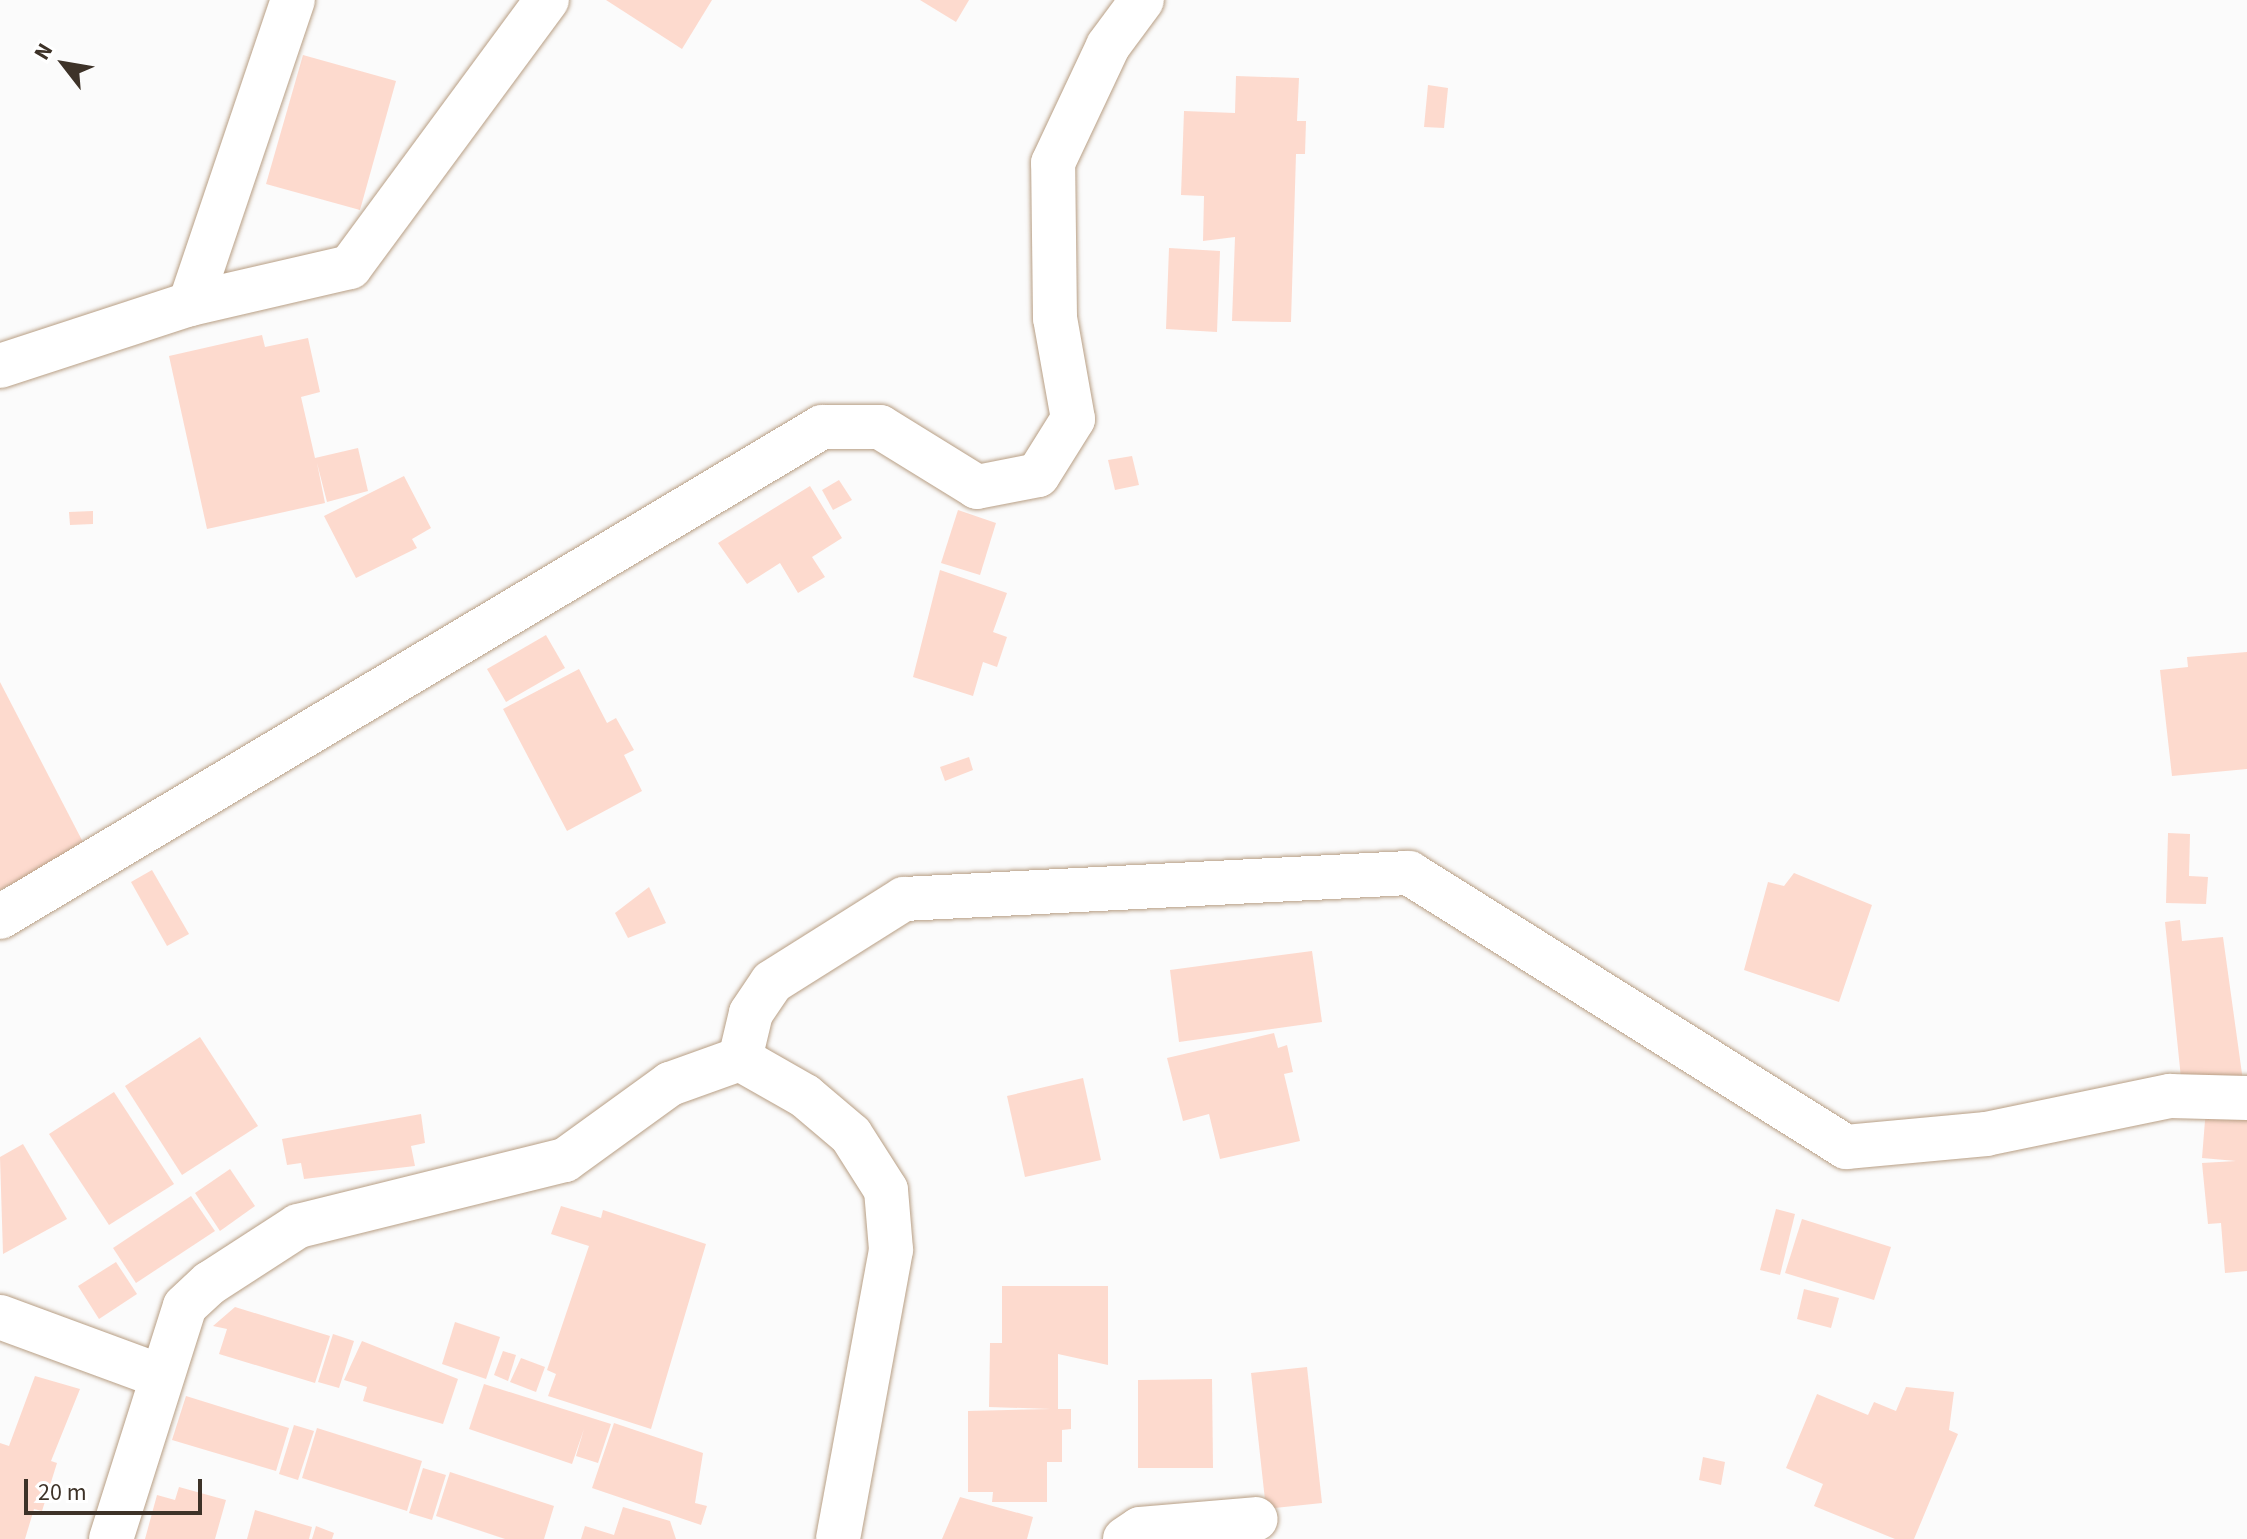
<!DOCTYPE html>
<html>
<head>
<meta charset="utf-8">
<style>
	body { margin:0 }
	#map { position:relative; width:2247px; height:1539px; overflow:hidden; background:#fbfbfb; font-family:"Source Sans 3",sans-serif }
	div>[style] { position:absolute }
	.building>* { inset:0; background:#fddace }
	.roads { filter:drop-shadow(0 0 2px #b89f85) drop-shadow(0 0 2px #b89f85) }
	.minor>* { height:44px; margin:-22px; padding:0 22px; transform-origin:22px; border-radius:22px; background:#fff }
	span { translate:-50% -50%; white-space:nowrap; text-align:center; line-height:1.15; -webkit-text-stroke:6px #fff; paint-order:stroke }
	.north { position:absolute; left:24px; top:24px; width:80px; height:80px; -webkit-text-stroke:6px #fff; paint-order:stroke; rotate:301deg; font-size:22px; font-weight:700; line-height:32px; text-align:center; color:#3d3228 }
	.north::after { content:''; display:block; margin:auto; width:28px; height:36px; background:#3d3228; clip-path:polygon(50% 0,100% 100%,50% 72%,0 100%) }
	.scale { position:absolute; left:24px; top:1479px; width:178px; height:36px; box-sizing:border-box; border:4px solid #3d3228; border-top:0; padding-left:10px; font-size:24px; line-height:28px; white-space:nowrap; color:#3d3228; -webkit-text-stroke:6px #fff; paint-order:stroke }
</style>
</head>
<body>
<div id="map">
	<div class="building">
		<i style="clip-path:polygon(606px 0,712px 0,682px 49px)"></i>
		<i style="clip-path:polygon(920px 0,969px 0,956px 22px)"></i>
		<i style="clip-path:polygon(303px 55px,396px 81px,360px 210px,266px 184px)"></i>
		<i style="clip-path:polygon(1236px 76px,1299px 78px,1297px 121px,1306px 121px,1305px 154px,1296px 154px,1291px 322px,1232px 321px,1235px 237px,1203px 241px,1204px 196px,1181px 195px,1184px 111px,1235px 113px)"></i>
		<i style="clip-path:polygon(1428px 85px,1448px 88px,1444px 128px,1424px 127px)"></i>
		<i style="clip-path:polygon(1169px 248px,1220px 251px,1217px 332px,1166px 329px)"></i>
		<i style="clip-path:polygon(262px 335px,265px 347px,308px 338px,320px 392px,301px 397px,315px 458px,358px 448px,368px 491px,327px 502px,317px 463px,325px 503px,207px 529px,169px 356px)"></i>
		<i style="clip-path:polygon(1132px 456px,1139px 485px,1115px 490px,1108px 460px)"></i>
		<i style="clip-path:polygon(404px 476px,431px 528px,412px 539px,417px 548px,356px 578px,324px 516px)"></i>
		<i style="clip-path:polygon(839px 480px,852px 500px,833px 510px,822px 490px)"></i>
		<i style="clip-path:polygon(810px 486px,842px 538px,812px 557px,825px 577px,798px 593px,780px 563px,747px 584px,718px 543px)"></i>
		<i style="clip-path:polygon(958px 510px,996px 523px,980px 575px,941px 563px)"></i>
		<i style="clip-path:polygon(93px 511px,93px 524px,70px 525px,69px 512px)"></i>
		<i style="clip-path:polygon(940px 570px,1007px 593px,993px 632px,1007px 637px,997px 667px,983px 662px,973px 696px,913px 677px)"></i>
		<i style="clip-path:polygon(546px 635px,565px 668px,506px 702px,487px 669px)"></i>
		<i style="clip-path:polygon(2247px 652px,2247px 769px,2172px 776px,2160px 670px,2188px 667px,2187px 657px)"></i>
		<i style="clip-path:polygon(579px 669px,607px 723px,616px 718px,634px 750px,624px 755px,642px 791px,567px 831px,503px 709px)"></i>
		<i style="clip-path:polygon(0 682px,85px 846px,0 890px)"></i>
		<i style="clip-path:polygon(969px 757px,973px 770px,945px 781px,940px 767px)"></i>
		<i style="clip-path:polygon(2168px 833px,2190px 834px,2189px 876px,2208px 877px,2206px 904px,2166px 903px)"></i>
		<i style="clip-path:polygon(152px 870px,189px 934px,167px 946px,131px 882px)"></i>
		<i style="clip-path:polygon(1794px 873px,1872px 905px,1839px 1002px,1744px 970px,1768px 882px,1784px 886px)"></i>
		<i style="clip-path:polygon(649px 887px,666px 923px,628px 938px,615px 913px)"></i>
		<i style="clip-path:polygon(2180px 920px,2182px 941px,2223px 937px,2243px 1081px,2182px 1088px,2165px 922px)"></i>
		<i style="clip-path:polygon(1312px 951px,1322px 1022px,1179px 1042px,1170px 970px)"></i>
		<i style="clip-path:polygon(1274px 1033px,1278px 1048px,1287px 1045px,1293px 1072px,1284px 1074px,1300px 1141px,1220px 1159px,1209px 1114px,1183px 1121px,1167px 1058px)"></i>
		<i style="clip-path:polygon(200px 1037px,258px 1126px,182px 1175px,125px 1086px)"></i>
		<i style="clip-path:polygon(1083px 1078px,1101px 1160px,1025px 1177px,1007px 1096px)"></i>
		<i style="clip-path:polygon(114px 1092px,174px 1184px,109px 1225px,49px 1134px)"></i>
		<i style="clip-path:polygon(2206px 1108px,2247px 1112px,2247px 1271px,2225px 1273px,2221px 1223px,2208px 1224px,2202px 1163px,2236px 1161px,2202px 1158px)"></i>
		<i style="clip-path:polygon(421px 1114px,425px 1143px,411px 1146px,415px 1166px,304px 1179px,301px 1163px,287px 1165px,282px 1139px)"></i>
		<i style="clip-path:polygon(23px 1144px,67px 1219px,3px 1254px,0 1157px)"></i>
		<i style="clip-path:polygon(230px 1169px,255px 1206px,220px 1231px,195px 1193px)"></i>
		<i style="clip-path:polygon(191px 1196px,215px 1231px,136px 1283px,113px 1248px)"></i>
		<i style="clip-path:polygon(561px 1206px,601px 1218px,603px 1210px,706px 1244px,651px 1429px,548px 1396px,556px 1374px,547px 1370px,589px 1246px,551px 1234px)"></i>
		<i style="clip-path:polygon(1776px 1209px,1795px 1214px,1780px 1275px,1760px 1270px)"></i>
		<i style="clip-path:polygon(1802px 1219px,1891px 1247px,1874px 1300px,1785px 1273px)"></i>
		<i style="clip-path:polygon(116px 1262px,137px 1294px,99px 1319px,78px 1286px)"></i>
		<i style="clip-path:polygon(1002px 1286px,1108px 1286px,1108px 1365px,1058px 1354px,1058px 1409px,1071px 1409px,1071px 1429px,1062px 1430px,1062px 1462px,1047px 1462px,1047px 1502px,992px 1502px,993px 1492px,968px 1492px,968px 1411px,1051px 1409px,989px 1407px,990px 1343px,1002px 1343px)"></i>
		<i style="clip-path:polygon(1804px 1289px,1839px 1298px,1831px 1328px,1797px 1319px)"></i>
		<i style="clip-path:polygon(235px 1307px,330px 1336px,315px 1383px,219px 1354px,227px 1329px,213px 1326px)"></i>
		<i style="clip-path:polygon(455px 1322px,500px 1337px,486px 1379px,442px 1364px)"></i>
		<i style="clip-path:polygon(333px 1334px,354px 1341px,339px 1388px,318px 1382px)"></i>
		<i style="clip-path:polygon(362px 1341px,458px 1379px,443px 1424px,363px 1401px,367px 1387px,344px 1380px)"></i>
		<i style="clip-path:polygon(503px 1351px,516px 1355px,508px 1381px,494px 1375px)"></i>
		<i style="clip-path:polygon(521px 1358px,545px 1367px,536px 1392px,510px 1382px)"></i>
		<i style="clip-path:polygon(1307px 1367px,1322px 1503px,1266px 1509px,1251px 1373px)"></i>
		<i style="clip-path:polygon(35px 1376px,80px 1389px,51px 1461px,57px 1463px,42px 1511px,34px 1509px,25px 1539px,0 1539px,0 1443px,9px 1446px)"></i>
		<i style="clip-path:polygon(1212px 1379px,1213px 1468px,1138px 1468px,1138px 1380px)"></i>
		<i style="clip-path:polygon(484px 1384px,611px 1424px,598px 1463px,576px 1456px,584px 1429px,572px 1464px,469px 1429px)"></i>
		<i style="clip-path:polygon(1906px 1387px,1954px 1392px,1949px 1430px,1958px 1434px,1914px 1539px,1895px 1539px,1814px 1506px,1823px 1484px,1786px 1468px,1817px 1394px,1868px 1415px,1874px 1402px,1896px 1411px)"></i>
		<i style="clip-path:polygon(186px 1396px,289px 1428px,276px 1471px,172px 1440px)"></i>
		<i style="clip-path:polygon(614px 1423px,703px 1453px,695px 1503px,707px 1506px,701px 1525px,592px 1488px)"></i>
		<i style="clip-path:polygon(294px 1425px,314px 1431px,298px 1480px,279px 1474px)"></i>
		<i style="clip-path:polygon(317px 1428px,422px 1461px,407px 1511px,302px 1478px)"></i>
		<i style="clip-path:polygon(1703px 1457px,1725px 1462px,1721px 1485px,1699px 1480px)"></i>
		<i style="clip-path:polygon(423px 1468px,446px 1475px,432px 1520px,409px 1513px)"></i>
		<i style="clip-path:polygon(450px 1472px,554px 1506px,544px 1539px,505px 1539px,436px 1516px)"></i>
		<i style="clip-path:polygon(179px 1487px,226px 1500px,215px 1539px,145px 1539px,157px 1495px,175px 1500px)"></i>
		<i style="clip-path:polygon(960px 1497px,1033px 1517px,1027px 1539px,942px 1539px)"></i>
		<i style="clip-path:polygon(623px 1507px,670px 1521px,676px 1539px,581px 1539px,585px 1526px,614px 1535px)"></i>
		<i style="clip-path:polygon(255px 1510px,312px 1527px,309px 1539px,247px 1539px)"></i>
		<i style="clip-path:polygon(316px 1526px,334px 1533px,332px 1539px,312px 1539px)"></i>
	</div>
	<div class="roads">
		<div class="minor">
			<i style="left:190px;top:304px;width:321px;rotate:-71.3deg"></i>
			<i style="left:0;top:366px;width:200px;rotate:-18.1deg"></i>
			<i style="left:190px;top:304px;width:164px;rotate:-13deg"></i>
			<i style="left:350px;top:267px;width:332px;rotate:-53.6deg"></i>
			<i style="left:0;top:917px;width:957px;rotate:-30.8deg"></i>
			<i style="left:822px;top:427px;width:58px"></i>
			<i style="left:880px;top:427px;width:114px;rotate:31.7deg"></i>
			<i style="left:977px;top:487px;width:62px;rotate:-11.1deg"></i>
			<i style="left:1038px;top:475px;width:66px;rotate:-58deg"></i>
			<i style="left:1073px;top:419px;width:103px;rotate:-100.1deg"></i>
			<i style="left:1055px;top:318px;width:155px;rotate:-90.7deg"></i>
			<i style="left:1053px;top:163px;width:129px;rotate:-64.8deg"></i>
			<i style="left:1108px;top:46px;width:57px;rotate:-53.5deg"></i>
			<i style="left:740px;top:1059px;width:75px;rotate:29.6deg"></i>
			<i style="left:805px;top:1096px;width:60px;rotate:40.3deg"></i>
			<i style="left:851px;top:1135px;width:65px;rotate:57.5deg"></i>
			<i style="left:886px;top:1190px;width:60px;rotate:85.2deg"></i>
			<i style="left:891px;top:1250px;width:294px;rotate:100.4deg"></i>
			<i style="left:0;top:1317px;width:171px;rotate:20.2deg"></i>
			<i style="left:111px;top:1539px;width:244px;rotate:-72.4deg"></i>
			<i style="left:185px;top:1306px;width:34px;rotate:-43deg"></i>
			<i style="left:210px;top:1283px;width:105px;rotate:-32.9deg"></i>
			<i style="left:298px;top:1226px;width:275px;rotate:-13.9deg"></i>
			<i style="left:565px;top:1160px;width:130px;rotate:-35.9deg"></i>
			<i style="left:670px;top:1084px;width:74px;rotate:-19.7deg"></i>
			<i style="left:740px;top:1059px;width:47px;rotate:-76.6deg"></i>
			<i style="left:751px;top:1013px;width:37px;rotate:-56deg"></i>
			<i style="left:772px;top:982px;width:156px;rotate:-32.2deg"></i>
			<i style="left:904px;top:899px;width:506px;rotate:-2.95deg"></i>
			<i style="left:1409px;top:873px;width:516px;rotate:32.09deg"></i>
			<i style="left:1846px;top:1147px;width:141px;rotate:-5.3deg"></i>
			<i style="left:1986px;top:1134px;width:188px;rotate:-11.7deg"></i>
			<i style="left:2170px;top:1096px;width:77px;rotate:1.5deg"></i>
			<i style="left:1125px;top:1539px;width:18px;rotate:-34deg"></i>
			<i style="left:1140px;top:1529px;width:116px;rotate:-4.9deg"></i>
		</div>
	</div>
	<div class="north">N</div>
	<div class="scale">20 m</div>
</div>
</body>
</html>
